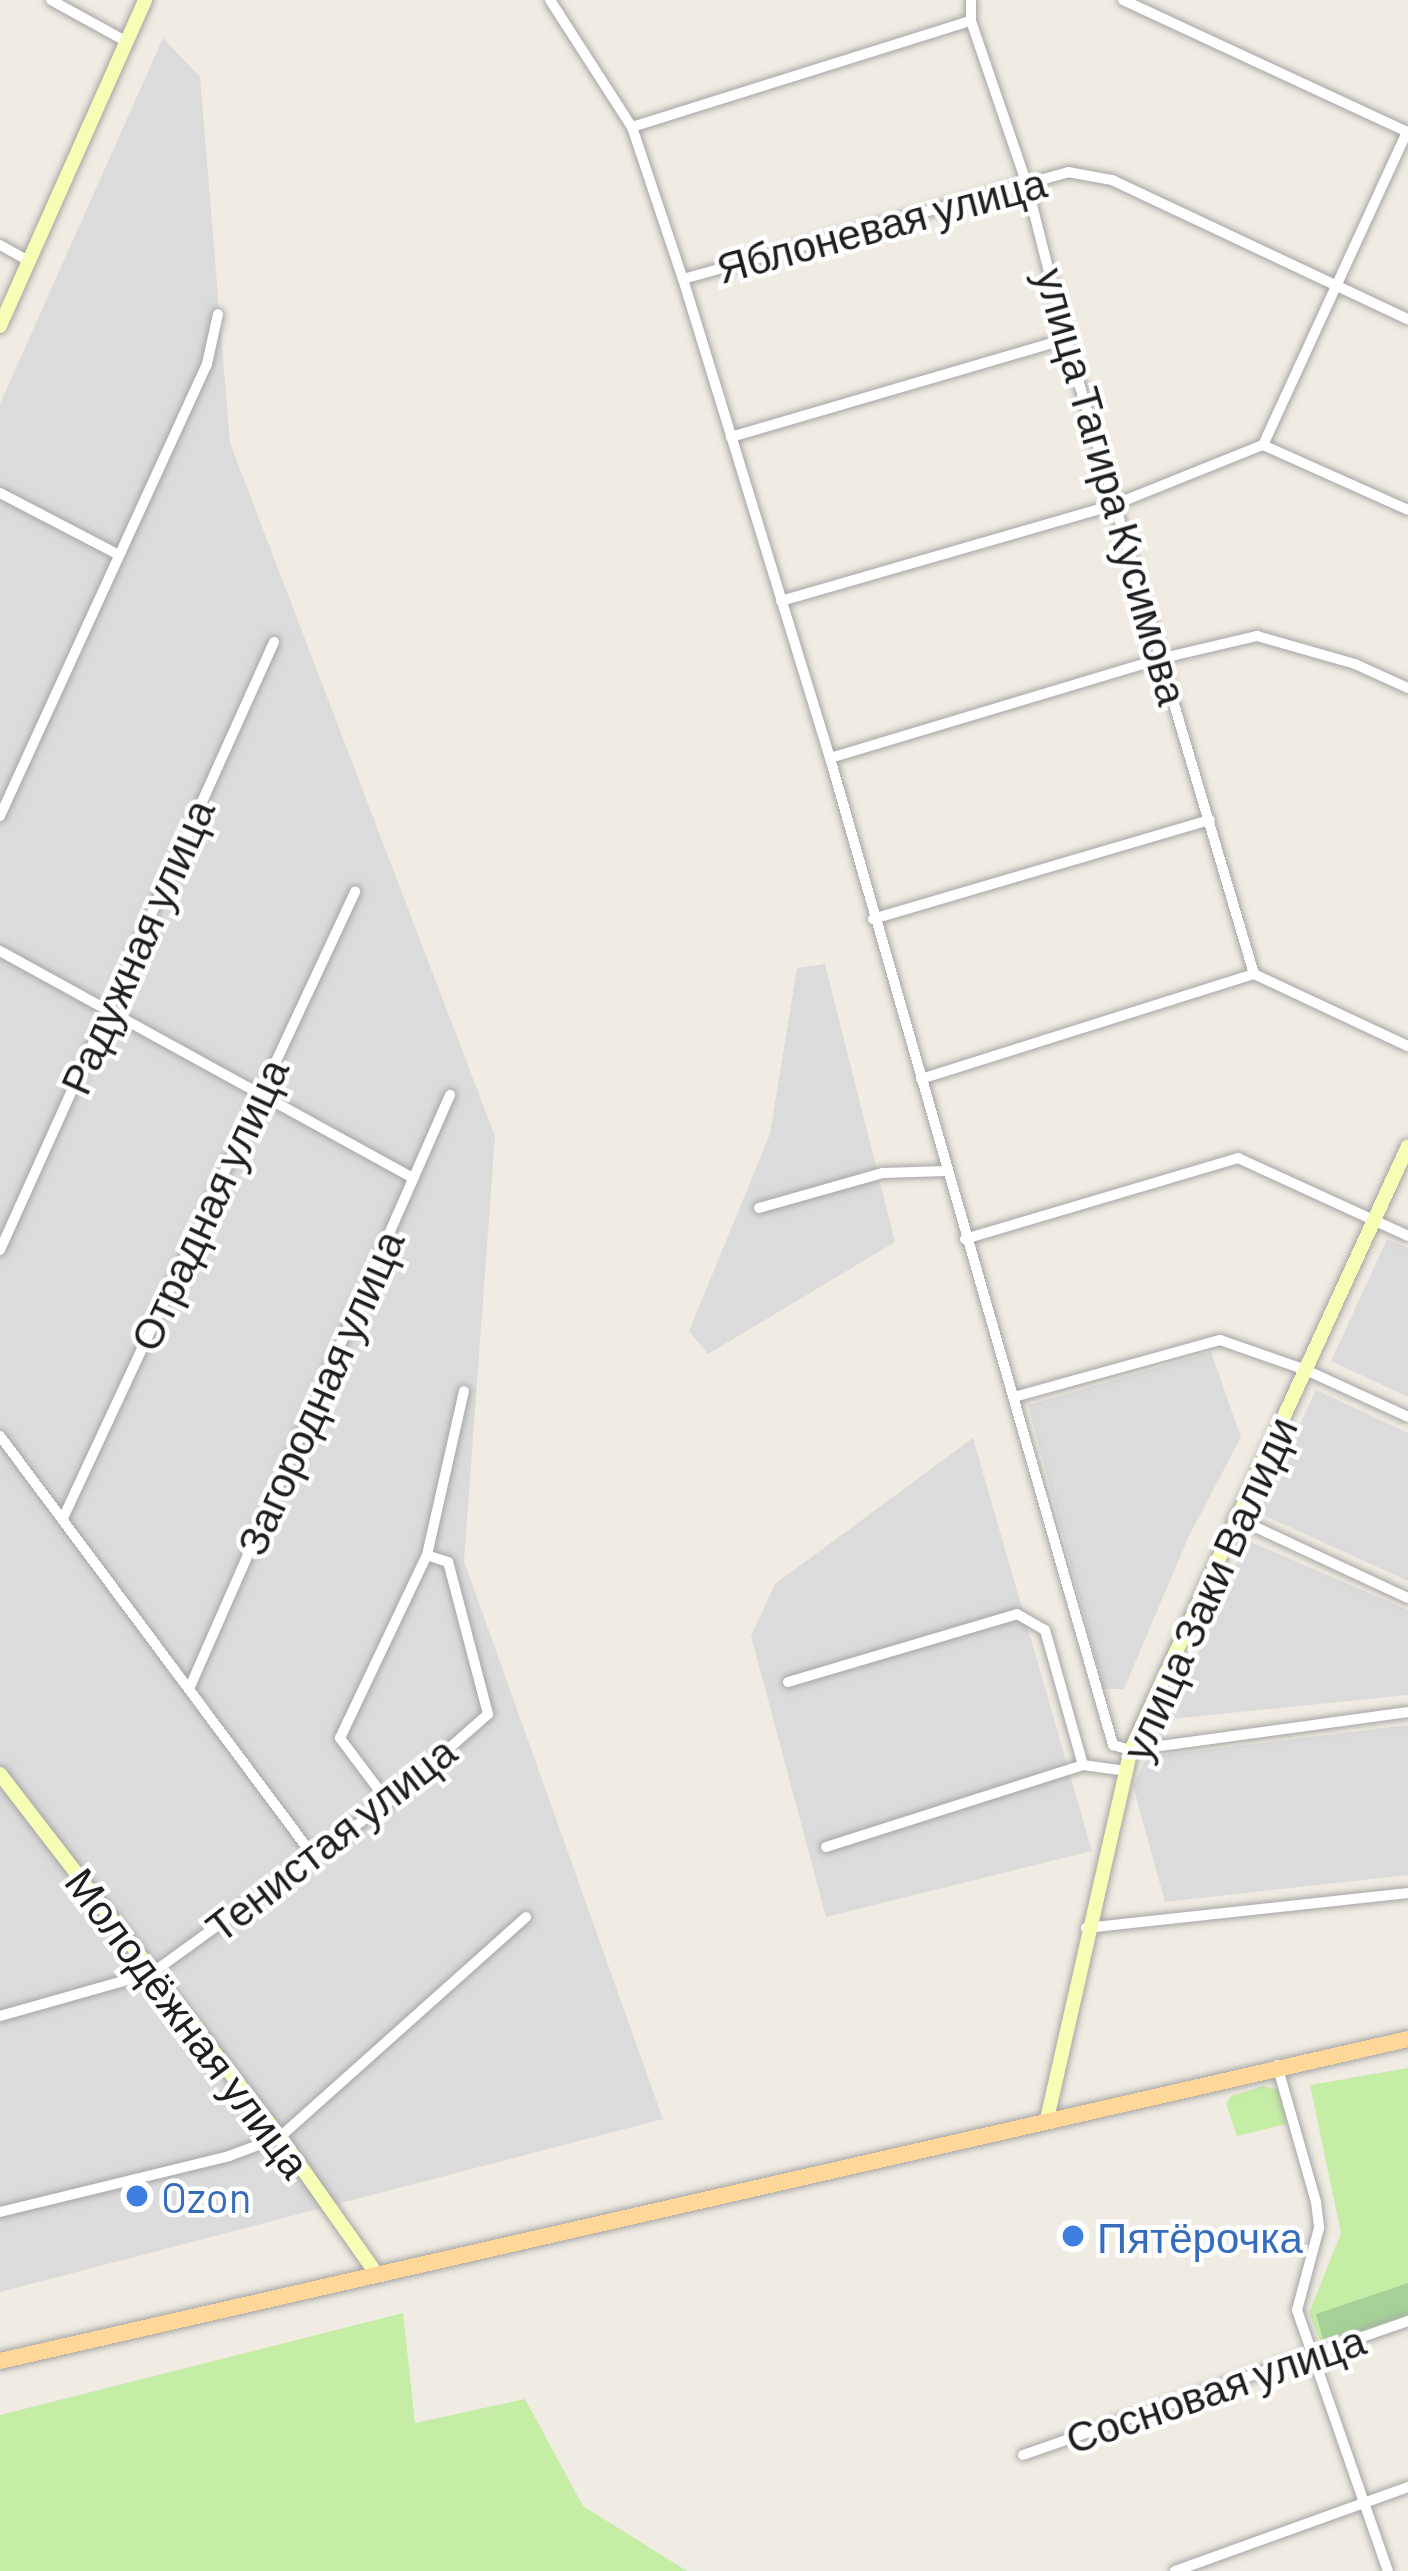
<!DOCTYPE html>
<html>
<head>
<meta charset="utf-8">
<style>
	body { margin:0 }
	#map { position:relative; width:1408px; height:2571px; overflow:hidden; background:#f0ece3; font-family:Barlow,sans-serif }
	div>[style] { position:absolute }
	.residential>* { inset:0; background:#dcdbdb }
	.grass>* { inset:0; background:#c6eda6 }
	.forest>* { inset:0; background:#a5d196 }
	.roads { filter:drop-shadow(0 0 3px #a5a5a5) drop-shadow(0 0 3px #a5a5a5) }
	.street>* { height:10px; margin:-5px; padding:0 5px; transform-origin:5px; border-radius:5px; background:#fff }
	.secondary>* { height:14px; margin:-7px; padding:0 7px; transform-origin:7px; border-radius:7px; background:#f6fdb4 }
	.primary>* { height:16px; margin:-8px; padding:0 8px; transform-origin:8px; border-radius:8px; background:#ffd799 }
	.dots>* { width:33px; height:33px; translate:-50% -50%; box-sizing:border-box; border:6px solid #fff; border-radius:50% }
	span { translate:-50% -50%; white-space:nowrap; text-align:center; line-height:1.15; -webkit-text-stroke:9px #fff; paint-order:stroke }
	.street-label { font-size:42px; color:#1e1e1e }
	.shop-label { font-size:42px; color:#366cbe }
	.left { translate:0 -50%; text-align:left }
</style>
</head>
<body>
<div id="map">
	<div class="residential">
		<i style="clip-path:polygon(163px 38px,200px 77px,230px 443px,495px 1136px,464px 1561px,663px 2119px,0 2292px,0 404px)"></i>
		<i style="clip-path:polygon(825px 964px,895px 1242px,708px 1354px,689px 1331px,770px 1134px,797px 968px)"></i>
		<i style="clip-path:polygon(1387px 1239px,1408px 1248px,1408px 1397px,1331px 1361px)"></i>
		<i style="clip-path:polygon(1211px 1352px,1241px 1437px,1188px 1538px,1124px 1689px,1104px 1689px,1028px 1405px)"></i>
		<i style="clip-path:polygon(1316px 1390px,1408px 1433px,1408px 1581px,1259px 1513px)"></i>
		<i style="clip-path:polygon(973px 1438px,1092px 1851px,826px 1917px,751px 1636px,775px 1584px)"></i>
		<i style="clip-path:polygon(1246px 1540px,1408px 1610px,1408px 1695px,1170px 1719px)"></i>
		<i style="clip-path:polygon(1408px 1725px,1408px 1875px,1165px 1902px,1133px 1786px,1147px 1757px)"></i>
	</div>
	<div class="grass">
		<i style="clip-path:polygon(1408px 2068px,1408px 2316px,1322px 2346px,1309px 2313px,1341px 2233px,1310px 2085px)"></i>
		<i style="clip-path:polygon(1263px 2086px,1279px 2090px,1287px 2124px,1237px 2136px,1226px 2104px,1231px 2096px)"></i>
		<i style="clip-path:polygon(403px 2313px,415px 2423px,525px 2399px,583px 2506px,687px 2571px,0 2571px,0 2415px)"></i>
	</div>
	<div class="forest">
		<i style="clip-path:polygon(1408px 2283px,1408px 2314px,1324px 2343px,1316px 2314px)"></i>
	</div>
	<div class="roads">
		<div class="street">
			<i style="left:51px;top:0;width:87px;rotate:28.9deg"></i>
			<i style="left:550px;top:0;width:151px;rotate:57.2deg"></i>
			<i style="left:632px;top:127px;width:160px;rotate:71.5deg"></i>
			<i style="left:683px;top:279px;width:501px;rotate:72.94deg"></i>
			<i style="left:830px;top:758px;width:1027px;rotate:74deg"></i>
			<i style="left:1113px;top:1745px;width:19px;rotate:16deg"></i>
			<i style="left:1131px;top:1750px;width:280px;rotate:-7.8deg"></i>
			<i style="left:971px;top:0;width:21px;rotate:90deg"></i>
			<i style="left:971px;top:21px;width:173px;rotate:71.1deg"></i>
			<i style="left:1027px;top:185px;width:159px;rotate:75.8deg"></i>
			<i style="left:1066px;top:339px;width:662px;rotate:73.51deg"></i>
			<i style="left:1123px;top:0;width:314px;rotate:24.9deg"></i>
			<i style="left:632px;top:127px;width:355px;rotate:-17.4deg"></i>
			<i style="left:0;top:245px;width:33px;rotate:29deg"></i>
			<i style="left:683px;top:279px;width:400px;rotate:-15.5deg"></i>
			<i style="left:1068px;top:172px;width:45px;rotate:10.3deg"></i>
			<i style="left:1112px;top:180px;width:327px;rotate:25.2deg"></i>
			<i style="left:731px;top:437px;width:349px;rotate:-16.3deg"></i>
			<i style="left:1263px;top:445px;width:159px;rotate:24.1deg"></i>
			<i style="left:0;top:493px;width:134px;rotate:27.5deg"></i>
			<i style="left:781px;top:601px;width:349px;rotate:-16.1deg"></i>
			<i style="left:1116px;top:504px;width:158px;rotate:-21.9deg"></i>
			<i style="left:1263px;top:445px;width:345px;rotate:-65.3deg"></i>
			<i style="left:830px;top:758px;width:348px;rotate:-16.7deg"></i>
			<i style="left:1163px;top:658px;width:97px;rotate:-13.2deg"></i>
			<i style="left:1257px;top:636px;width:102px;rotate:15.9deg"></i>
			<i style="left:1355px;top:664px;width:58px;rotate:24.4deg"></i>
			<i style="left:0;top:816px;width:497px;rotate:-65.4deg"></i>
			<i style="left:207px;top:364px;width:51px;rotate:-77.6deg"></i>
			<i style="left:873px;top:919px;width:351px;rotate:-16.4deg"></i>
			<i style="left:0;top:951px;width:471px;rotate:28.8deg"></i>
			<i style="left:921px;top:1079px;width:349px;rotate:-17.5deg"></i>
			<i style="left:1254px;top:974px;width:170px;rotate:25.1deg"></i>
			<i style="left:759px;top:1208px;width:129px;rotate:-15.8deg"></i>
			<i style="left:883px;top:1173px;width:62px;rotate:-1.8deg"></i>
			<i style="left:965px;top:1239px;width:285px;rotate:-16.5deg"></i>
			<i style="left:1238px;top:1158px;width:187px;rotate:24.6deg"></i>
			<i style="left:0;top:1250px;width:667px;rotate:-65.74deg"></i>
			<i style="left:1014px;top:1397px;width:214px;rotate:-15.5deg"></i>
			<i style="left:1220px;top:1340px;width:91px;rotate:19.2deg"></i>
			<i style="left:1306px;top:1370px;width:112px;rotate:24.7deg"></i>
			<i style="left:0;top:1436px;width:525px;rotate:53.28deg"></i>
			<i style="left:64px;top:1516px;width:689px;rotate:-65deg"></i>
			<i style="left:1234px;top:1517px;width:192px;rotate:25deg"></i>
			<i style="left:788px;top:1682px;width:239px;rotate:-16.5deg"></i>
			<i style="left:1017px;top:1614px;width:32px;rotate:30deg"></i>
			<i style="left:1045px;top:1630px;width:140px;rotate:74.3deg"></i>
			<i style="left:189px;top:1689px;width:649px;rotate:-66.28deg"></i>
			<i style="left:388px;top:1802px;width:80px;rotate:-126.9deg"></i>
			<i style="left:340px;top:1738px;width:203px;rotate:-64.6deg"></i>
			<i style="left:427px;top:1555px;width:168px;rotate:-77.3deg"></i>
			<i style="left:826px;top:1847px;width:270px;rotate:-17.7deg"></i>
			<i style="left:1083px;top:1765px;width:43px;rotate:7.9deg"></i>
			<i style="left:1086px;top:1928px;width:324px;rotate:-6.2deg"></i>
			<i style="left:0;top:2016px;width:158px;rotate:-15.8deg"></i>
			<i style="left:152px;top:1973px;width:291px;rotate:-35.9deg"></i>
			<i style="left:388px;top:1802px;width:133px;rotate:-41.3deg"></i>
			<i style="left:488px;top:1714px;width:157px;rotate:-104.7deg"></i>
			<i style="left:448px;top:1562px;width:22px;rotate:-162deg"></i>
			<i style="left:1277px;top:2065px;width:142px;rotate:74.1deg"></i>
			<i style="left:1316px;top:2202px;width:26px;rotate:83deg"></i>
			<i style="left:1319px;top:2228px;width:85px;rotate:105deg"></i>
			<i style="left:1297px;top:2310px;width:276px;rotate:70.8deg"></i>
			<i style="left:0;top:2212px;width:236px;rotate:-13.7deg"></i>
			<i style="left:229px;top:2156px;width:54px;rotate:-20.4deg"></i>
			<i style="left:280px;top:2137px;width:330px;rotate:-41.8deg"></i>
			<i style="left:1023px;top:2455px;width:408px;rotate:-19.2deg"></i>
			<i style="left:1175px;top:2571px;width:248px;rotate:-19.8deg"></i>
		</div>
		<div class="secondary">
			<i style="left:0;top:326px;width:357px;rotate:-66deg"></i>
			<i style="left:0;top:1774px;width:458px;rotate:52.4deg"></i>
			<i style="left:280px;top:2137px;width:166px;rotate:54.8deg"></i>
			<i style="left:1047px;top:2119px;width:378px;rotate:-77.2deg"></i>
			<i style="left:1131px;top:1750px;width:664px;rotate:-65.36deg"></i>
		</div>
		<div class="primary">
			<i style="left:0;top:2361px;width:1444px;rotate:-12.88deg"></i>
		</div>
	</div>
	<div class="dots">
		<i style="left:137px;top:2196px;background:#3f7fe0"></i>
		<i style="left:1073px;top:2236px;background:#3f7fe0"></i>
	</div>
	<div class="street-label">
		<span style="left:881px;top:224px;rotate:-15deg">Яблоневая улица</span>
		<span style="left:1113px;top:486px;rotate:74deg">улица Тагира Кусимова</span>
		<span style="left:136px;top:946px;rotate:-66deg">Радужная улица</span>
		<span style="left:208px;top:1204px;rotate:-65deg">Отрадная улица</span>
		<span style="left:319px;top:1392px;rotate:-66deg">Загородная улица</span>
		<span style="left:1208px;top:1588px;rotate:-66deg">улица Заки Валиди</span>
		<span style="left:330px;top:1838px;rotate:-38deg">Тенистая улица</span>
		<span style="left:189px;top:2022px;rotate:53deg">Молодёжная улица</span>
		<span style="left:1215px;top:2388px;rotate:-19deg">Сосновая улица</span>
	</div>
	<div class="shop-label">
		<span class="left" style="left:161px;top:2196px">Ozon</span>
		<span class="left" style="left:1097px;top:2236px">Пятёрочка</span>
	</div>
</div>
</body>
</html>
